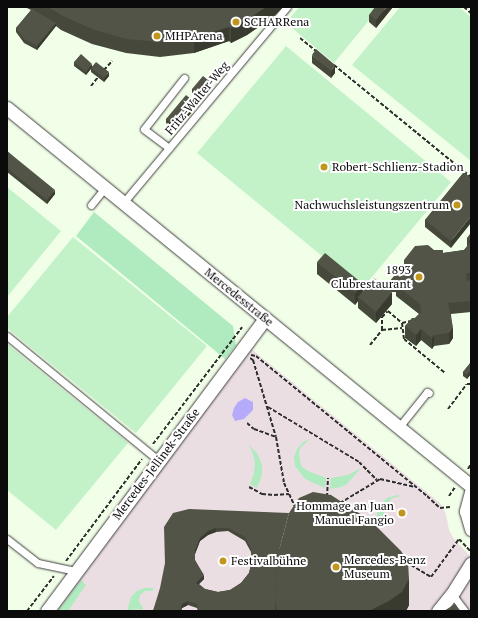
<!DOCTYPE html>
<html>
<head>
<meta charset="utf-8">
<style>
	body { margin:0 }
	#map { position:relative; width:478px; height:618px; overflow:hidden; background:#f2ffe8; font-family:"PT Serif",serif }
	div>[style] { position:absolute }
	.industrial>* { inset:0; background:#ebdee2 }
	.green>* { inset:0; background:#b0ebc0 }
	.pitch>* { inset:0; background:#c3f2c9 }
	.water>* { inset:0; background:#b6aafa }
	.path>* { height:2px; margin-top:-1px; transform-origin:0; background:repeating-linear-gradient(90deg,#2d2d2d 0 4px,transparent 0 6px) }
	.roads { filter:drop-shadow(0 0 1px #3e3e3e) drop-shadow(0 0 1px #3e3e3e) }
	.lane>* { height:7px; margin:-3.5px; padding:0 3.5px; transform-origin:3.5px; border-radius:3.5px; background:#fff }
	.street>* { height:13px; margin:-6.5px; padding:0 6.5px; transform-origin:6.5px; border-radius:6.5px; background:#fff }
	.wall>* { inset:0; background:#46483c }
	.shaded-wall>* { inset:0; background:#393b31 }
	.building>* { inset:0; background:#515446 }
	.dots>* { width:11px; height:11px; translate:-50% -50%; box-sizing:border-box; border:2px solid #fff; border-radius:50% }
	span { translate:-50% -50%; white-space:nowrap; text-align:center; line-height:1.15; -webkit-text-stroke:4px #fff; paint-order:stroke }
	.poi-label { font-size:12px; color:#0b0b0b }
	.left { translate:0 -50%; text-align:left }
	.right { translate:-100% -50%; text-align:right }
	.street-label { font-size:12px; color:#0b0b0b }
	.frame { position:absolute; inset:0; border:8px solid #0b0b0b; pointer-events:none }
</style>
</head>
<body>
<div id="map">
	<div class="industrial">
		<i style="clip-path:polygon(249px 347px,440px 503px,446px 514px,449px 530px,454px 539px,471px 557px,471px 611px,54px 611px)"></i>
	</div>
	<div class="green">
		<i style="clip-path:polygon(94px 212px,233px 326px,236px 345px,225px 359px,76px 236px)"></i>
		<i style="clip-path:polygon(310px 439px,301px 447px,299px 452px,300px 461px,302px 467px,308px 471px,326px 478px,325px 488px,305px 479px,295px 466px,294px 457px,297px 449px,303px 442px)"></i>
		<i style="clip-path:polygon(248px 444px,257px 453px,262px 465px,262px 475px,257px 488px,250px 484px,254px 473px,255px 462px,252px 451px)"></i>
		<i style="clip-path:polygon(361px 468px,347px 484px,341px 487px,330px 489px,331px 478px,348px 475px)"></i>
		<i style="clip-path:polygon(397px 495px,401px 496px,392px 498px,386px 505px,384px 512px,386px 521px,377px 522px,377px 512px,379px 505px,387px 498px)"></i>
		<i style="clip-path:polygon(81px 580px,86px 585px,68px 611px,58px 611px)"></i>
		<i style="clip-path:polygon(144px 588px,154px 588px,152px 591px,145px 591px,140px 595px,139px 602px,143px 608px,142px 610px,137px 609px,127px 611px,131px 597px,137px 591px)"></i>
	</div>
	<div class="pitch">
		<i style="clip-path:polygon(299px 7px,380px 7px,334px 63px,286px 23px)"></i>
		<i style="clip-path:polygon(400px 7px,459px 7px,471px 17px,471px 161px,352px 65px)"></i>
		<i style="clip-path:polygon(286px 46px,451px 182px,362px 289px,197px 153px)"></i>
		<i style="clip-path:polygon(7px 187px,61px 231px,7px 297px)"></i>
		<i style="clip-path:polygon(73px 237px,207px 346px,136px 433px,7px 328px,7px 317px)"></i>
		<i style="clip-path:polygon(7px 344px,128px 443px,56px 530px,7px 490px)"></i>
	</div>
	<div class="water">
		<i style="clip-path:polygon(245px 398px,253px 402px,253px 410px,244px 419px,235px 421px,232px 415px,234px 408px,238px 402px)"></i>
	</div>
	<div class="path">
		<i style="left:464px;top:7px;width:9px;rotate:41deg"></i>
		<i style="left:300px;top:38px;width:21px;rotate:39deg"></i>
		<i style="left:334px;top:65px;width:177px;rotate:39.3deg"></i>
		<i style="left:104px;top:70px;width:12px;rotate:-48deg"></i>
		<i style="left:91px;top:86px;width:11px;rotate:-52deg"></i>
		<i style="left:402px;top:323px;width:9px;rotate:-13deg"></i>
		<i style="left:382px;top:330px;width:20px;rotate:-6deg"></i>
		<i style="left:370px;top:345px;width:19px;rotate:-51deg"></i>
		<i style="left:382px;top:330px;width:13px;rotate:-90deg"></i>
		<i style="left:382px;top:317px;width:8px;rotate:-45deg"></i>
		<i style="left:388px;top:311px;width:18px;rotate:41deg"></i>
		<i style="left:402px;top:323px;width:16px;rotate:83deg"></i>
		<i style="left:404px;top:339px;width:53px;rotate:39.7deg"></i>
		<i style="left:251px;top:355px;width:5px;rotate:11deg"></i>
		<i style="left:256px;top:356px;width:221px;rotate:39.3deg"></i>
		<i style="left:427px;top:496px;width:18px;rotate:43deg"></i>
		<i style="left:440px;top:508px;width:10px;rotate:-6deg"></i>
		<i style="left:250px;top:358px;width:4px;rotate:34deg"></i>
		<i style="left:253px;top:360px;width:80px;rotate:73.4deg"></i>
		<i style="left:276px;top:437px;width:47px;rotate:80.1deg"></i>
		<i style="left:284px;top:483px;width:26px;rotate:65deg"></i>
		<i style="left:268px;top:407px;width:106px;rotate:31.1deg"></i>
		<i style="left:359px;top:462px;width:25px;rotate:45deg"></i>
		<i style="left:448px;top:409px;width:31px;rotate:-53deg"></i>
		<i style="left:467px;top:384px;width:4px"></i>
		<i style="left:247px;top:423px;width:9px;rotate:41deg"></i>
		<i style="left:254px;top:429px;width:23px;rotate:20deg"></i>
		<i style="left:153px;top:444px;width:147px;rotate:-52.7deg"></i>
		<i style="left:468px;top:469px;width:6px;rotate:-59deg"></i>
		<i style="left:249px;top:487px;width:15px;rotate:28deg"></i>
		<i style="left:262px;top:494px;width:12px;rotate:5deg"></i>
		<i style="left:274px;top:495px;width:15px;rotate:-4deg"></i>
		<i style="left:449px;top:496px;width:11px;rotate:-56deg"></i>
		<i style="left:327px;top:497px;width:19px;rotate:-87deg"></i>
		<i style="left:340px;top:503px;width:47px;rotate:-31deg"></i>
		<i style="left:380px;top:479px;width:36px;rotate:13deg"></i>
		<i style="left:66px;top:561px;width:127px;rotate:-53.3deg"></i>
		<i style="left:406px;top:562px;width:29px;rotate:31deg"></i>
		<i style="left:431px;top:577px;width:47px;rotate:-53.6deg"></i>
		<i style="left:459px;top:539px;width:18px;rotate:47deg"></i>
		<i style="left:27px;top:611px;width:44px;rotate:-52.4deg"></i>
	</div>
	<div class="roads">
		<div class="lane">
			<i style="left:169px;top:148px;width:31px;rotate:-143deg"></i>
			<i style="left:144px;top:129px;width:65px;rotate:-51.9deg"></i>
			<i style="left:123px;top:203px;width:256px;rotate:-50.1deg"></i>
			<i style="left:91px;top:205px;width:22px;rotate:-51deg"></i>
			<i style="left:7px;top:336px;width:197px;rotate:39.4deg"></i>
			<i style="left:399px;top:427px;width:45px;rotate:-51.3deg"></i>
			<i style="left:427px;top:392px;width:2px;rotate:27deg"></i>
			<i style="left:7px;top:539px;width:39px;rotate:38deg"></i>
			<i style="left:38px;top:563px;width:33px;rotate:12deg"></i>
			<i style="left:70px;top:570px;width:6px;rotate:31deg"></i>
			<i style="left:452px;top:594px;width:21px;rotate:53deg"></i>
		</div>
		<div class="street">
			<i style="left:7px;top:108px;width:598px;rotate:39.17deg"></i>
			<i style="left:471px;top:492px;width:20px;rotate:105deg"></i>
			<i style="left:466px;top:511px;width:19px;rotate:74deg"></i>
			<i style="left:47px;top:611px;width:365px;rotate:-53.3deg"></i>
			<i style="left:438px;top:611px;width:22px;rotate:-51deg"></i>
			<i style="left:452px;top:594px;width:36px;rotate:-58deg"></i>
		</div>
	</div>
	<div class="wall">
		<i style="clip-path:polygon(25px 7px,283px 7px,273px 17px,247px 35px,231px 43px,229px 41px,194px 53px,160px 57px,126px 53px,92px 44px,61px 30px,56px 26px,37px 50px,24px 43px,16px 32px,16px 28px,31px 10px)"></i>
		<i style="clip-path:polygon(393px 7px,376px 28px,369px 22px,369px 15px)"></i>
		<i style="clip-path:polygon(312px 55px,335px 73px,331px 78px,312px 63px)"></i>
		<i style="clip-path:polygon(74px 62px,92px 66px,109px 76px,104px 82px,91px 72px,91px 69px,86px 75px,74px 66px)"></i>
		<i style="clip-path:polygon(212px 87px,201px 100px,192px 93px,192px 89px)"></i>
		<i style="clip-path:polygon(196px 107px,176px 131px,166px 123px,166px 119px)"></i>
		<i style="clip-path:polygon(7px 151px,55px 194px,47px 204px,7px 172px)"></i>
		<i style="clip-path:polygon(464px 172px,451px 248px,425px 227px,425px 220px)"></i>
		<i style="clip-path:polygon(471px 233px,471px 312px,451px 314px,453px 338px,449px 344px,434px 346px,432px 349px,421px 340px,416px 346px,405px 338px,405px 326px,415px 318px,419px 314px,396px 296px,396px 292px,391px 292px,392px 304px,376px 323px,358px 308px,358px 301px,355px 305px,317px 274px,317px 262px,363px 292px,390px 291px,390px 281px,404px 265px,404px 260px,434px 250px,443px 253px,464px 250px,467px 247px,467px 238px)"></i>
		<i style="clip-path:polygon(471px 362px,471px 374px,467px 379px,463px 376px,463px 372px)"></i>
		<i style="clip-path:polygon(evenodd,189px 509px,409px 605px,406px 611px,198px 611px,197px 608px,188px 605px,182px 608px,181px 611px,153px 611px,189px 509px,228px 531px,245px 541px,251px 552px,252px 561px,249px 573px,241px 583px,230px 590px,218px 592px,205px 589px,199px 584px,204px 579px,195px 560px,195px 554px,200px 541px,208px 535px,216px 532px,228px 531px)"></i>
	</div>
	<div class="shaded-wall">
		<i style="clip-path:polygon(266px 7px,283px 7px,273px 17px,247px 35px,231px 43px,231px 28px)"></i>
		<i style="clip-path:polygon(387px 7px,393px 7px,376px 28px,376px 20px)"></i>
		<i style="clip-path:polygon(56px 23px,56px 26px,37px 50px,37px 46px)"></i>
		<i style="clip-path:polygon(229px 27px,229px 41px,194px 53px,194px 38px)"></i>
		<i style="clip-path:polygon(92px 64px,92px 67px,86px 75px,86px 72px)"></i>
		<i style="clip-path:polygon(335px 65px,335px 73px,331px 78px,331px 71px)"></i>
		<i style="clip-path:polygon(109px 72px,109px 76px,104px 82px,104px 78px)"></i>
		<i style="clip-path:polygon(212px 83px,212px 87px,201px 100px,201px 96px)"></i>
		<i style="clip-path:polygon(196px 103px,196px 107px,176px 131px,176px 127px)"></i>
		<i style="clip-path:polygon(55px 190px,55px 194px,47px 204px,47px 200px)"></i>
		<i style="clip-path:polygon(471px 216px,471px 223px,451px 248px,451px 241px)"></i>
		<i style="clip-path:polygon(363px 284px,363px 295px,358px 297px,358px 301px,355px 305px,355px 293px)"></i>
		<i style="clip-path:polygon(392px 292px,392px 304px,376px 323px,376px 312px)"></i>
		<i style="clip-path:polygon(453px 327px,453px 338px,449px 344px,449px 333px)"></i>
		<i style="clip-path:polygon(421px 329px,421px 340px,416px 346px,416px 335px)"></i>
		<i style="clip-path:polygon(434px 335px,434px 346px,432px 349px,432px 338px)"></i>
		<i style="clip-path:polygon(471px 370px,471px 374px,467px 379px,467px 375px)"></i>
		<i style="clip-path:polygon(216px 528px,216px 532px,208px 535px,200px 541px,195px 554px,195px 550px,200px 538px,208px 531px)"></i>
		<i style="clip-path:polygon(204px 575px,204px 579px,196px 587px,196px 583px)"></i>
		<i style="clip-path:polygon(409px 579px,409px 605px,406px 611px,369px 611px)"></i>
		<i style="clip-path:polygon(188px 601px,188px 605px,182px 608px,181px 611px,180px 611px,182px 604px)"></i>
	</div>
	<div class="building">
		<i style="clip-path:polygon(48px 7px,266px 7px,247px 20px,231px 28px,229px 27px,194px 38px,160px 42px,126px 39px,92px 29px,61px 15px)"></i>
		<i style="clip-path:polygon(375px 7px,387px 7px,376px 20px,369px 15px)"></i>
		<i style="clip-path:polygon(32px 9px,56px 23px,37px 46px,24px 39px,16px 28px)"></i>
		<i style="clip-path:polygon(316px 49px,335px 65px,331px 71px,312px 55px)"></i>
		<i style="clip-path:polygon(81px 54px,92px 64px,86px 72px,74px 62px)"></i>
		<i style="clip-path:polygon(96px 62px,109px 72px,104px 78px,91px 68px)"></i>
		<i style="clip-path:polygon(203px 76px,212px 83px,201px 96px,192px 89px)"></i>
		<i style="clip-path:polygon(186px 95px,196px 103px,176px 127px,166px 119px)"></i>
		<i style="clip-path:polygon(7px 151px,55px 190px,47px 200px,7px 168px)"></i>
		<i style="clip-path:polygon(464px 172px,471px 178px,471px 216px,451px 241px,425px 220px)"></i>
		<i style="clip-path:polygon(471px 233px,471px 273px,466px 273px,467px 281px,471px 280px,471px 301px,448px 303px,453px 327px,449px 333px,434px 335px,432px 338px,421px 329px,416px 335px,405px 326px,412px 318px,415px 318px,421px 312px,420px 304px,396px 285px,396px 281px,390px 281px,404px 264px,404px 260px,415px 246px,428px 245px,434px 250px,443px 250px,443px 253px,464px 250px,471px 241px,467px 238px)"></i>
		<i style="clip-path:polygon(325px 253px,363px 284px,355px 293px,317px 262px)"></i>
		<i style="clip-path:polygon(374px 278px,392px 292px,376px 312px,358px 297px)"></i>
		<i style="clip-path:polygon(471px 362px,471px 370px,467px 375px,463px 372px)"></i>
		<i style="clip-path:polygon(313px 492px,331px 495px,371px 521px,401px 551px,408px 562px,409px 579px,402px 592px,389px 601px,369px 611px,277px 611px,275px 600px,277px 558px,289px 513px,299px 498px)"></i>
		<i style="clip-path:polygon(evenodd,189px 509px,289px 513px,277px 558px,275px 600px,275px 611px,199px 611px,197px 604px,188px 601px,182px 604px,180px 611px,153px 611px,160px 588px,165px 563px,164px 527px,173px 513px,189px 509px,216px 528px,228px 528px,245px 537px,251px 548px,252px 560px,249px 573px,241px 583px,230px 590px,218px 592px,205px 589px,196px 583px,204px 575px,195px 560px,195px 550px,200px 538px,208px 531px,216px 528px)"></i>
		<i style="clip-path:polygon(455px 604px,460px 611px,444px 611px)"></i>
	</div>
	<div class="dots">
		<i style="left:236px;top:22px;background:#c2961c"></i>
		<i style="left:157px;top:36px;background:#c2961c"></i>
		<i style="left:324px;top:167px;background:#c2961c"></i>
		<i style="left:457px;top:205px;background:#c2961c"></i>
		<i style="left:419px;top:277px;background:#c2961c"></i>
		<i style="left:402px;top:513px;background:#c2961c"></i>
		<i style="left:223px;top:561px;background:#c2961c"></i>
		<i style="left:336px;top:567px;background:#c2961c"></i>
	</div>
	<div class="poi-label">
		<span class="left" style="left:244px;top:22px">SCHARRena</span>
		<span class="left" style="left:165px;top:36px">MHPArena</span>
		<span class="left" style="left:332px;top:167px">Robert-Schlienz-Stadion</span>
		<span class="right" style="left:449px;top:205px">Nachwuchsleistungszentrum</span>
		<span class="right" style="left:411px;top:277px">1893<br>Clubrestaurant</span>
		<span class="right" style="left:394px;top:513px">Hommage an Juan<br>Manuel Fangio</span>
		<span class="left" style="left:344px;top:567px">Mercedes-Benz<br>Museum</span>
		<span class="left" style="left:231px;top:561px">Festivalbühne</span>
	</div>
	<div class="street-label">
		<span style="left:197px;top:98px;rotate:-50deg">Fritz-Walter-Weg</span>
		<span style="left:239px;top:297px;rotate:39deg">Mercedesstraße</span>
		<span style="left:156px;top:464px;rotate:-53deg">Mercedes-Jellinek-Straße</span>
	</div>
	<div class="frame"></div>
</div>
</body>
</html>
